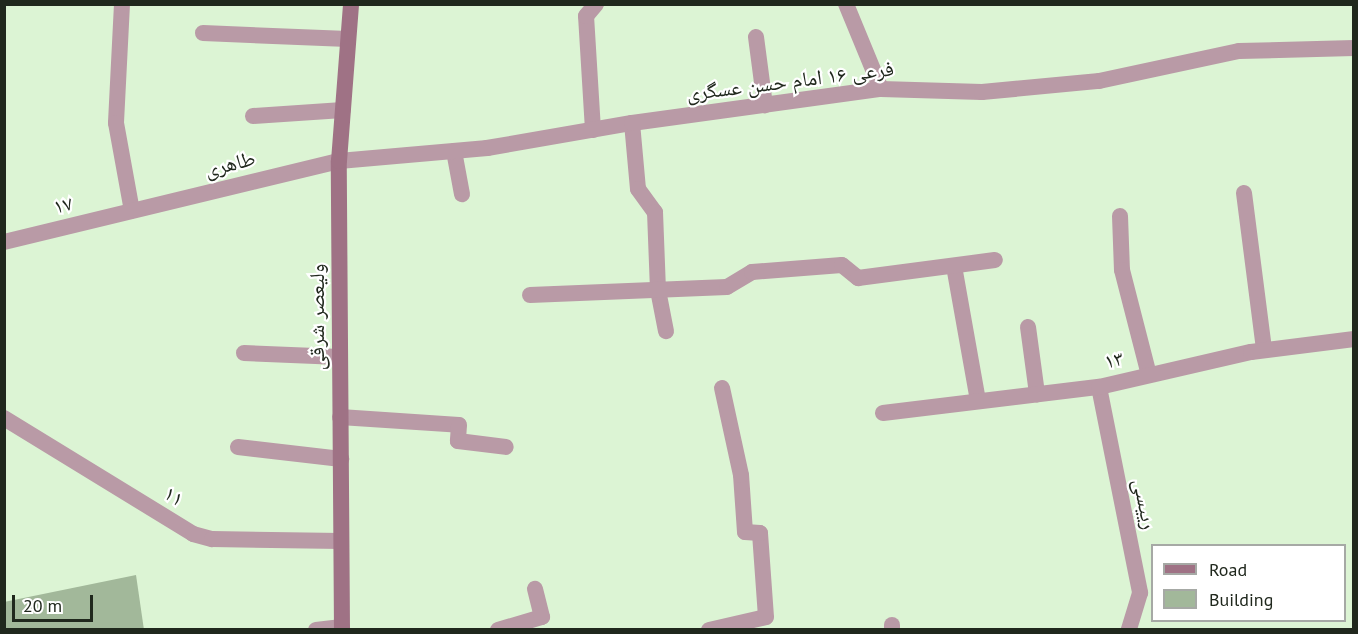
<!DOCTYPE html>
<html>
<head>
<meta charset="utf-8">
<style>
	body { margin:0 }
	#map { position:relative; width:1358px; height:634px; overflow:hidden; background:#dcf4d4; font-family:"PT Sans","Noto Naskh Arabic",sans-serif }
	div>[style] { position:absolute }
	.building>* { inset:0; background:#a2b89a }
	.minor>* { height:16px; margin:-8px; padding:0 8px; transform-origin:8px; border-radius:8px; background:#b99aa6 }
	.secondary>* { height:16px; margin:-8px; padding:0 8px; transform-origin:8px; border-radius:8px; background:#9f7285 }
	span { translate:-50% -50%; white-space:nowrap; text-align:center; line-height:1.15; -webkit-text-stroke:4.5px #fff; paint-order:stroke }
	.street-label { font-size:21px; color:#20281d }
	.frame { position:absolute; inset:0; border:6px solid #20281d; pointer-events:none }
	.legend { position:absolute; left:1151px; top:544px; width:195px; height:78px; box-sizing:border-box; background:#fff; border:2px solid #a6a9a5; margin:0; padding:8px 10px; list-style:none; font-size:18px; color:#20281d }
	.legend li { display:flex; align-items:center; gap:12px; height:30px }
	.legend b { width:30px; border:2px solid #a6a9a5 }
	.scale { position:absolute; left:12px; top:595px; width:81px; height:27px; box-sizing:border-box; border:3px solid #20281d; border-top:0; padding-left:8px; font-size:18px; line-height:21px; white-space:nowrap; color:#20281d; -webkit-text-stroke:4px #fff; paint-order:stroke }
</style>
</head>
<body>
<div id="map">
	<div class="building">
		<i style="clip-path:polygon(136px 575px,144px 630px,4px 630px,4px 602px)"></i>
	</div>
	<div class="minor">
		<i style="left:122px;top:4px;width:119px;rotate:92.9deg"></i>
		<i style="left:116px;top:123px;width:89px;rotate:79.7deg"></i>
		<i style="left:846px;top:4px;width:92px;rotate:67.6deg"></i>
		<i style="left:203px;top:33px;width:145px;rotate:2.4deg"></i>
		<i style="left:756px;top:37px;width:69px;rotate:82.5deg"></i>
		<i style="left:253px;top:116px;width:90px;rotate:-3.8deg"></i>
		<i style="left:632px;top:123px;width:66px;rotate:84.8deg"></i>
		<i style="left:638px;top:189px;width:29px;rotate:54deg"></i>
		<i style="left:655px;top:212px;width:78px;rotate:87.8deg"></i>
		<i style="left:658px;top:290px;width:42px;rotate:79deg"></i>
		<i style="left:593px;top:130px;width:114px;rotate:-93.5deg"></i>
		<i style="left:586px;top:16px;width:16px;rotate:-50deg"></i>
		<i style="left:454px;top:151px;width:44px;rotate:79.5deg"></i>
		<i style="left:1244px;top:193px;width:158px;rotate:82.7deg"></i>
		<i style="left:1120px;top:216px;width:54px;rotate:87.9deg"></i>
		<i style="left:1122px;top:270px;width:108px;rotate:75.6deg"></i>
		<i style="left:4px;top:242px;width:345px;rotate:-13.6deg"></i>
		<i style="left:339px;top:161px;width:149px;rotate:-5deg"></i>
		<i style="left:487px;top:148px;width:147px;rotate:-9.8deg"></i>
		<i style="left:632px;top:123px;width:251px;rotate:-7.8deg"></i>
		<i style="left:881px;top:89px;width:101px;rotate:1.7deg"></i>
		<i style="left:982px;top:92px;width:118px;rotate:-5.4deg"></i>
		<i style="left:1099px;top:81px;width:143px;rotate:-12.1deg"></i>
		<i style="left:1239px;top:51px;width:115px;rotate:-1.5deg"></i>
		<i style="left:954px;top:266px;width:137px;rotate:79.9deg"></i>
		<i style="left:530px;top:295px;width:197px;rotate:-2.3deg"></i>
		<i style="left:727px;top:287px;width:29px;rotate:-31deg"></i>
		<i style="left:752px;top:272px;width:90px;rotate:-4.4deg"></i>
		<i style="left:842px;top:265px;width:21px;rotate:39deg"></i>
		<i style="left:858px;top:278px;width:138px;rotate:-7.5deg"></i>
		<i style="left:1028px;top:327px;width:68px;rotate:82.3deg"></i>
		<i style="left:244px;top:353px;width:96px;rotate:2.4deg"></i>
		<i style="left:1099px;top:387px;width:210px;rotate:78.7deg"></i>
		<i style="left:1140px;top:593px;width:39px;rotate:107deg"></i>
		<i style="left:883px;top:413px;width:218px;rotate:-6.9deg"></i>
		<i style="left:1099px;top:387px;width:156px;rotate:-13deg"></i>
		<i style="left:1251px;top:352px;width:104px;rotate:-7.2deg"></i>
		<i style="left:340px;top:417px;width:119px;rotate:3.8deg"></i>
		<i style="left:459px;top:425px;width:16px;rotate:94deg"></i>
		<i style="left:458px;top:441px;width:48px;rotate:7.1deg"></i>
		<i style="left:4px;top:418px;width:222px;rotate:31.5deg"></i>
		<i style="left:193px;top:534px;width:20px;rotate:15deg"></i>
		<i style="left:212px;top:539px;width:129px;rotate:0.9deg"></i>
		<i style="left:238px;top:447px;width:104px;rotate:6.6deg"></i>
		<i style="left:892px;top:625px;width:5px;rotate:90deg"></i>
		<i style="left:316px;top:630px;width:26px;rotate:-7deg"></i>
		<i style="left:498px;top:630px;width:46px;rotate:-16.5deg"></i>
		<i style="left:542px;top:617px;width:29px;rotate:-104deg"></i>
		<i style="left:709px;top:630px;width:58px;rotate:-12.8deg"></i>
		<i style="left:766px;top:617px;width:84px;rotate:-94.1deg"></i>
		<i style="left:760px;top:533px;width:15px;rotate:-176deg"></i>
		<i style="left:745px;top:532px;width:57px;rotate:-94deg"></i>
		<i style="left:741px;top:475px;width:89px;rotate:-102.3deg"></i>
	</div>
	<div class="secondary">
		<i style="left:342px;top:630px;width:469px;rotate:-90.4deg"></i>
		<i style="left:339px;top:161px;width:157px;rotate:-85.6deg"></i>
	</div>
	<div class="street-label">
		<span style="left:790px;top:81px;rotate:-7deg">فرعی ۱۶ امام حسن عسگری</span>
		<span style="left:230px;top:164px;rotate:-14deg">طاهری</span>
		<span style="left:63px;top:205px;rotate:-14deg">۱۷</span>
		<span style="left:317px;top:317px;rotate:-90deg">ولیعصر شرقی</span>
		<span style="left:1114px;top:360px;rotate:-13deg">۱۳</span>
		<span style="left:174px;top:496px;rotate:32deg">۱۱</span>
		<span style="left:1145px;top:504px;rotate:79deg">رییسی</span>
	</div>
	<div class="frame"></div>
	<ul class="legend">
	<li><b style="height:8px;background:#9f7285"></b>Road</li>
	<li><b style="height:16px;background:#a2b89a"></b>Building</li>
	</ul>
	<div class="scale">20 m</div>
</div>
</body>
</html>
